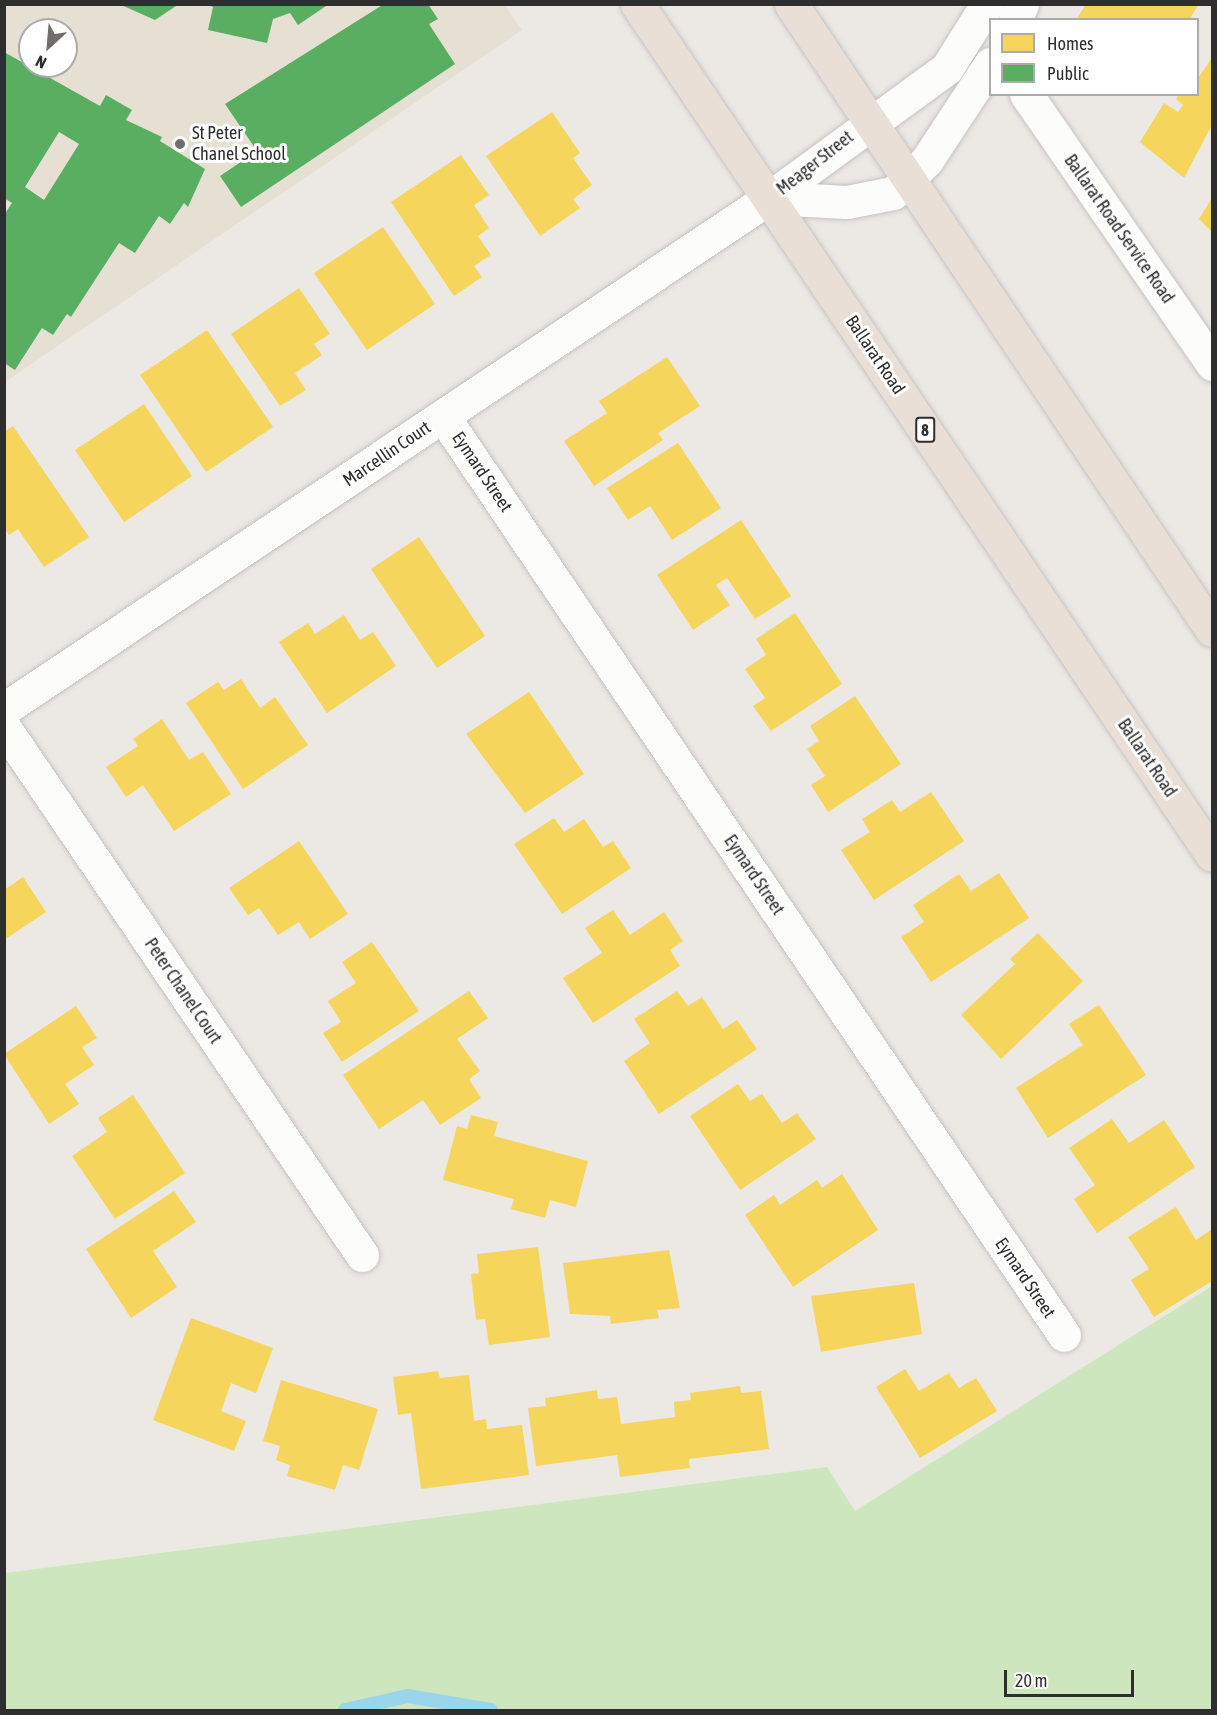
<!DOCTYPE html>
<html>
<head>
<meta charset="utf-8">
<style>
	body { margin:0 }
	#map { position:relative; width:1217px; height:1715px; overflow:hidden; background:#ece8e4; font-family:"Asap Condensed",sans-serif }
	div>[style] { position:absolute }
	.education>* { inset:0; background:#e6e0d3 }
	.green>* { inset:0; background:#cee6be }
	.homes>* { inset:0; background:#f6d55c }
	.public>* { inset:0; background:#5aae61 }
	.stream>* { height:14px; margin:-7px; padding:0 7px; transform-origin:7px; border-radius:7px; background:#99d6ec }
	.roads { filter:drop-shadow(0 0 2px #c5c4c5) drop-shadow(0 0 2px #c5c4c5) }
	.minor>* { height:33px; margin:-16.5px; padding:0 16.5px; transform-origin:16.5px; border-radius:16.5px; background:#fcfcfb }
	.highway>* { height:33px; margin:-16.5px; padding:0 16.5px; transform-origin:16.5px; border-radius:16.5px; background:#eadfd6 }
	.dots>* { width:16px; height:16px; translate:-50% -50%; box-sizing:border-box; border:3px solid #fff; border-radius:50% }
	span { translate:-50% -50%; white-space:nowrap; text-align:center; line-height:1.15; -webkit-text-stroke:6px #fff; paint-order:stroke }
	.shield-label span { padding:2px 4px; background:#fff; border:2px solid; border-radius:4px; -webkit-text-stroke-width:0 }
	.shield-label { font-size:16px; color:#2e2e2e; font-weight:700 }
	.poi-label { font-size:18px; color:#2e2e2e }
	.left { translate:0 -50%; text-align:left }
	.street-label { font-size:18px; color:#2e2e2e }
	.frame { position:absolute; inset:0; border:6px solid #2e2e2e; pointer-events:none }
	.legend { position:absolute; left:989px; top:18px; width:210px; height:78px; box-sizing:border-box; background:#fff; border:2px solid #ababab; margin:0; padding:8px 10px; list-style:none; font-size:18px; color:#2e2e2e }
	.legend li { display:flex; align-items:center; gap:12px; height:30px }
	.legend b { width:30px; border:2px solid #ababab }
	.north { position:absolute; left:18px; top:18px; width:60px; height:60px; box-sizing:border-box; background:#fff; border:2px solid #ababab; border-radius:50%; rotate:206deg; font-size:16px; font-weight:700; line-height:24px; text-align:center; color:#2e2e2e }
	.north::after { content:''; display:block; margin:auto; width:21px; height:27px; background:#706f6e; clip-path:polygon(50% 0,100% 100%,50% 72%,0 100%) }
	.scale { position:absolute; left:1004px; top:1670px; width:130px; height:27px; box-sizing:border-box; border:3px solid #2e2e2e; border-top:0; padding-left:8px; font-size:18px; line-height:21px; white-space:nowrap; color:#2e2e2e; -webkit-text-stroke:4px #fff; paint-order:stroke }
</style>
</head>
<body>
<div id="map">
	<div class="education">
		<i style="clip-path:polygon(evenodd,5px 5px,505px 5px,522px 30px,5px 382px,5px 5px,30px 30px,66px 30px,66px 66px,30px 66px,30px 30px)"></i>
	</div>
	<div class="green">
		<i style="clip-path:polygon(1212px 1286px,1212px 1710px,5px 1710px,5px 1573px,827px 1467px,855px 1511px)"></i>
	</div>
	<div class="homes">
		<i style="clip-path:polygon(1086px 4px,1199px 4px,1189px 20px,1076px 20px)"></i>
		<i style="clip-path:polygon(1212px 58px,1212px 125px,1184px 178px,1140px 142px,1164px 103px,1178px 112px,1183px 105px,1176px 99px,1179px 94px,1198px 94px,1198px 78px)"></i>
		<i style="clip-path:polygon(552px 112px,580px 153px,573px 158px,592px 185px,573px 199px,580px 208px,540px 236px,486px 156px)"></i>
		<i style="clip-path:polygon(461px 155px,489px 195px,474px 205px,489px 228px,478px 236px,491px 255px,474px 266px,482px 277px,454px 296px,391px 202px)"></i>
		<i style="clip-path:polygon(1212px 198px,1212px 232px,1199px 219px)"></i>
		<i style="clip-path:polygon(383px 227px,435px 304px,367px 350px,314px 273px)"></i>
		<i style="clip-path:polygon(299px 288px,330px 334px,314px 344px,322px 355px,295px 373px,306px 390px,280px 406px,231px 334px)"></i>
		<i style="clip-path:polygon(207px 330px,273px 427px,206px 472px,140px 375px)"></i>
		<i style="clip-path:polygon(667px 357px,700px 406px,658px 433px,663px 440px,594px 486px,564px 441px,607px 413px,599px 401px)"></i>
		<i style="clip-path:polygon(144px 404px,192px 476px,124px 522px,75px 450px)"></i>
		<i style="clip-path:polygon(13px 426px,89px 537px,44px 567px,18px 529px,9px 535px,4px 528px,4px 432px)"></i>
		<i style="clip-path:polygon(678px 443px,721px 508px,672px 540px,650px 506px,628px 520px,607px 488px)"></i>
		<i style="clip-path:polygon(741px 520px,791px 596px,755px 619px,727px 578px,716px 585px,730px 605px,693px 630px,657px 575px)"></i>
		<i style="clip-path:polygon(419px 537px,485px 636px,437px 668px,371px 569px)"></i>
		<i style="clip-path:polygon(795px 613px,842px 684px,771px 731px,753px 706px,765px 698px,745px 669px,766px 655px,756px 639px)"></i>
		<i style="clip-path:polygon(344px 615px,360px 640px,373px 632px,396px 666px,327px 713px,279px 642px,308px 623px,315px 634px)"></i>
		<i style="clip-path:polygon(241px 679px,260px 708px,275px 697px,308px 745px,243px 789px,186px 703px,218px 682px,224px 690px)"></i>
		<i style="clip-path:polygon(529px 692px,584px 774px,525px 813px,466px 734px)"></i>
		<i style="clip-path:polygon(855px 696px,901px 764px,828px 812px,811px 785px,825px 776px,807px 749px,819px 741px,810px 726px)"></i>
		<i style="clip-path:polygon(162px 719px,189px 760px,203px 752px,231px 794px,174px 831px,143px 785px,126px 797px,106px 767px,138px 746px,133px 739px)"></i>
		<i style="clip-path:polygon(931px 792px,964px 841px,874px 900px,841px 850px,870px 832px,862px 819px,892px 800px,900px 812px)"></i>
		<i style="clip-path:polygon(554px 818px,564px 832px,584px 819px,603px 847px,613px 841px,631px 868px,562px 914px,514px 844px)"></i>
		<i style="clip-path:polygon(299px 841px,348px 914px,310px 939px,299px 922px,278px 935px,259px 908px,248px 915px,229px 888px)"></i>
		<i style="clip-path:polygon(999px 873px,1029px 918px,931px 982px,901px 937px,924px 922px,913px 905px,959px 874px,971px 891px)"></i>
		<i style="clip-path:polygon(23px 877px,46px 912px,4px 940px,4px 890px)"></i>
		<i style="clip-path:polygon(613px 910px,630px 935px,664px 912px,683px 941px,670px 950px,680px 966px,593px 1023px,563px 978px,602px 953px,585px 928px)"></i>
		<i style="clip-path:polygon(1038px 933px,1083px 981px,1001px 1059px,961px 1015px,1015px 964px,1010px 959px)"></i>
		<i style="clip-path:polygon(372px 942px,419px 1011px,342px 1062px,323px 1033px,341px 1022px,328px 1001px,356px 983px,342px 962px)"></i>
		<i style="clip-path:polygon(469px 991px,488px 1018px,457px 1039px,480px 1071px,469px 1079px,481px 1098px,440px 1125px,423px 1100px,379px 1129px,343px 1075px)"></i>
		<i style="clip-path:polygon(677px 991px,688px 1006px,702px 997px,723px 1029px,737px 1020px,757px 1049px,659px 1114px,624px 1061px,650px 1043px,634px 1019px)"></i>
		<i style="clip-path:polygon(1099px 1005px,1146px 1075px,1048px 1138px,1016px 1088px,1083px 1045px,1069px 1024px)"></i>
		<i style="clip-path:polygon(76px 1006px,97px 1038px,82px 1047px,94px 1065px,65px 1084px,79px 1104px,49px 1124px,4px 1054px)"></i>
		<i style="clip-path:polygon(738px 1084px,750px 1101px,762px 1094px,782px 1123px,797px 1113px,816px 1139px,740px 1190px,690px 1116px)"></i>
		<i style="clip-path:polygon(133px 1095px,185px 1173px,115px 1219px,72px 1156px,107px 1132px,98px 1118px)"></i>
		<i style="clip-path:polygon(471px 1115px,498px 1122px,494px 1136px,588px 1161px,576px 1207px,550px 1200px,545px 1218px,511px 1209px,514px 1199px,443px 1180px,457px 1126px,467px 1129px)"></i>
		<i style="clip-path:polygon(1112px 1119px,1129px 1143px,1164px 1120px,1195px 1167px,1097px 1233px,1074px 1199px,1095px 1185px,1069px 1148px)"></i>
		<i style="clip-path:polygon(842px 1174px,878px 1230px,793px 1287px,745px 1215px,774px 1195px,780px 1205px,817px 1180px,822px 1188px)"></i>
		<i style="clip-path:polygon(174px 1191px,196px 1222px,153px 1251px,177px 1287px,131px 1318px,86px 1249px)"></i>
		<i style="clip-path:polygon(1176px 1207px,1196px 1240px,1212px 1229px,1212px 1281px,1154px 1317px,1131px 1280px,1149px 1269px,1128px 1237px)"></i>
		<i style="clip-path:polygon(538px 1247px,550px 1337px,489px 1345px,485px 1319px,476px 1320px,471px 1274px,479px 1273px,477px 1254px)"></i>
		<i style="clip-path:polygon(669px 1250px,680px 1308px,657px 1310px,659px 1318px,611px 1324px,610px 1316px,570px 1314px,563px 1263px)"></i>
		<i style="clip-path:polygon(914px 1283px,922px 1334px,821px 1352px,811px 1296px)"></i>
		<i style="clip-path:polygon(191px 1318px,273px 1348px,256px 1393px,231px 1383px,221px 1411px,246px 1421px,234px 1451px,153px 1420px)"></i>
		<i style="clip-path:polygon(905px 1369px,919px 1391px,949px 1373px,959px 1388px,976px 1378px,997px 1411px,920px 1458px,876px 1387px)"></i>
		<i style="clip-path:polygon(438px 1371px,440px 1378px,469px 1375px,474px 1421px,486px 1419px,487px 1429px,522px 1425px,529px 1475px,421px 1489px,411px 1413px,398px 1415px,393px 1377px)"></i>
		<i style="clip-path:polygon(281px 1380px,378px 1409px,359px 1470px,343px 1465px,335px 1490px,287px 1476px,290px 1465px,276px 1460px,280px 1446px,263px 1441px)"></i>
		<i style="clip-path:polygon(740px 1386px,741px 1393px,761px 1391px,769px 1449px,689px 1459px,690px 1468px,620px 1477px,617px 1455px,536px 1466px,528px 1408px,546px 1406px,545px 1398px,597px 1390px,598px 1399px,617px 1397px,621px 1424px,675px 1417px,674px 1402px,691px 1400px,690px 1393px)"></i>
	</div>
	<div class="public">
		<i style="clip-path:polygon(119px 4px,179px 4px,155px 20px)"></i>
		<i style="clip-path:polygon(206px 4px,329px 4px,298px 25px,290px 13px,273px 19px,267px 43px,208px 30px,213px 7px)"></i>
		<i style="clip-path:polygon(384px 4px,428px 4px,438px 19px,429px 24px,455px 64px,241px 207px,220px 176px,257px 151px,225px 104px)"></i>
		<i style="clip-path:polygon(evenodd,4px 52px,100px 106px,106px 95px,132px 110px,126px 120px,162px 137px,160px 141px,205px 169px,188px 207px,184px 203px,170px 224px,159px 216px,135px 253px,119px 243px,71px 317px,67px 314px,53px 335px,42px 328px,15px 370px,4px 363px,4px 215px,12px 203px,4px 198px,4px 52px,59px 132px,79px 144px,44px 200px,25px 187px,59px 132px)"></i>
	</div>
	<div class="stream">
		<i style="left:345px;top:1710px;width:65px;rotate:-12.5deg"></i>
		<i style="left:408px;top:1696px;width:84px;rotate:9.6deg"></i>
	</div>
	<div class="roads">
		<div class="minor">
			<i style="left:1015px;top:20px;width:17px;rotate:-66deg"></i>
			<i style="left:1026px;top:94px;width:328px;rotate:55.4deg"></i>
			<i style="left:769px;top:198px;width:78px;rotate:2.9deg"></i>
			<i style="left:847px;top:202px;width:47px;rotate:-11.1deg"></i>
			<i style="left:893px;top:193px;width:47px;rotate:-44.1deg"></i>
			<i style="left:927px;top:160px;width:115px;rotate:-56.7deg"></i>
			<i style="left:443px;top:416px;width:1109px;rotate:55.95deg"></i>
			<i style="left:4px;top:709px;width:920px;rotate:-33.74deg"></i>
			<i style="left:769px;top:198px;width:220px;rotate:-36.1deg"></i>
			<i style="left:947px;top:68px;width:75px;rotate:-58deg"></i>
			<i style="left:4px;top:727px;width:638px;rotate:55.86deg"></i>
		</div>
		<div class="highway">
			<i style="left:637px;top:4px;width:1027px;rotate:55.95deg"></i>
			<i style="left:791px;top:4px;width:754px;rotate:56.08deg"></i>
		</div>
	</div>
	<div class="dots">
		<i style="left:180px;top:144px;background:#706f6e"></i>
	</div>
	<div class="shield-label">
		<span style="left:925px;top:430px">8</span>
	</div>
	<div class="poi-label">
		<span class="left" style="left:192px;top:144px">St Peter<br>Chanel School</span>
	</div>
	<div class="street-label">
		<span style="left:815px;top:163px;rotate:-38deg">Meager Street</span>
		<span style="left:1119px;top:229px;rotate:55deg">Ballarat Road Service Road</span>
		<span style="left:875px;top:355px;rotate:56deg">Ballarat Road</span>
		<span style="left:387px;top:454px;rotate:-34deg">Marcellin Court</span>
		<span style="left:482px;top:472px;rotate:56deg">Eymard Street</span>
		<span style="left:1147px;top:758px;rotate:56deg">Ballarat Road</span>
		<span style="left:754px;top:875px;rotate:56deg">Eymard Street</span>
		<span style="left:183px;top:991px;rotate:56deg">Peter Chanel Court</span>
		<span style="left:1025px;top:1278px;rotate:56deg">Eymard Street</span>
	</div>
	<div class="frame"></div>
	<ul class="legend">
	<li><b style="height:16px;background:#f6d55c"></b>Homes</li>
	<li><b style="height:16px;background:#5aae61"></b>Public</li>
	</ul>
	<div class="north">N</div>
	<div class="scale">20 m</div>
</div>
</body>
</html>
